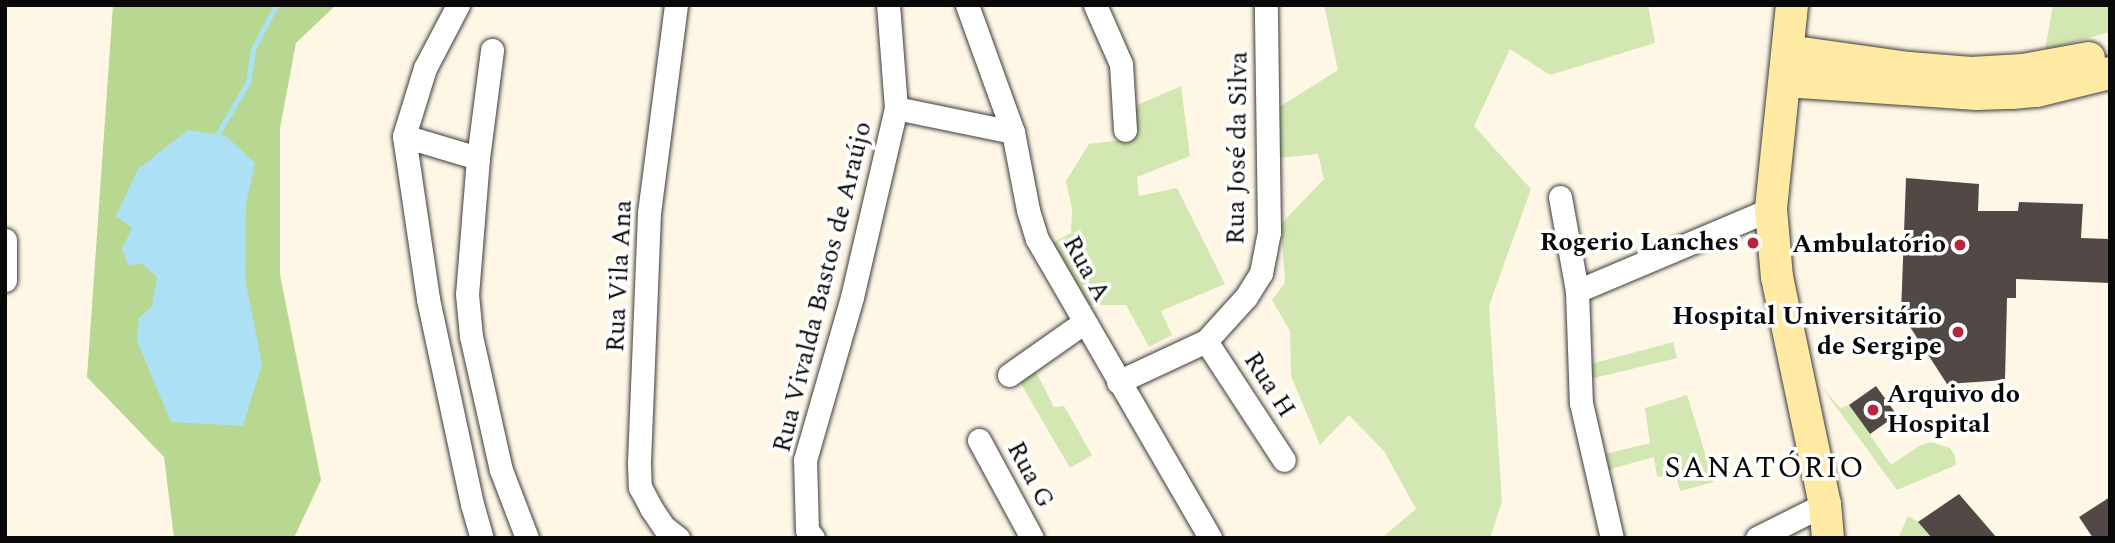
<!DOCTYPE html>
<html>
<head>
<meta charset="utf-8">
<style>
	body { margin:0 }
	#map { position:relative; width:2115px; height:543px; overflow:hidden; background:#fff7e6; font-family:Spectral,serif }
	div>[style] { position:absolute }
	.green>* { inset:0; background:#d3e7b2 }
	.forest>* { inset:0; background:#b8d891 }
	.water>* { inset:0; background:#ace1f5 }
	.stream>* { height:5px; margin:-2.5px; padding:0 2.5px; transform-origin:2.5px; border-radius:2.5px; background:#ace1f5 }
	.building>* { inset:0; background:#524946 }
	.roads { filter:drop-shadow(0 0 2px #3c3c3c) drop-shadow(0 0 2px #3c3c3c) }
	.street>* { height:23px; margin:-11.5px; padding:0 11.5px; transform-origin:11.5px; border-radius:11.5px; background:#fff }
	.secondary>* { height:32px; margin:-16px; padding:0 16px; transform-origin:16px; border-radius:16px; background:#feeaa2 }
	.dots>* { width:19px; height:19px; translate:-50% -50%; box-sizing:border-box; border:4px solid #fff; border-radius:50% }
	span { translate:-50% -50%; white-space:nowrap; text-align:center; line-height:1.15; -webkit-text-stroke:7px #fff; paint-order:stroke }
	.street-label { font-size:26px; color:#090909 }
	.poi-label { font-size:26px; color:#090909; font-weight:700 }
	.right { translate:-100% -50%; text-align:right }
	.left { translate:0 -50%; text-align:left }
	.quarter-label { font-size:30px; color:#090909; letter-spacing:2px }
	.frame { position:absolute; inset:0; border:7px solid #090909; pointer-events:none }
</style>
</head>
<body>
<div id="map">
	<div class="green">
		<i style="clip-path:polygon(1324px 5px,1648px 5px,1655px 43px,1550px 75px,1510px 49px,1474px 126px,1531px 189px,1489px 306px,1502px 501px,1490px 538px,1376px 538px,1384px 536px,1416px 509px,1384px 451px,1349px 415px,1320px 445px,1291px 376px,1290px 331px,1272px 300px,1285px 283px,1281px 224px,1324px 179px,1318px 154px,1278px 158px,1276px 109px,1338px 70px)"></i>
		<i style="clip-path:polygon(2053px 5px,2110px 5px,2110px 32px,2045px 50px)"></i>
		<i style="clip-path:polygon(1181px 86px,1190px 156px,1137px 177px,1139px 196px,1177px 188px,1225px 284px,1161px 311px,1172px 335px,1149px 347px,1126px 305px,1082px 305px,1049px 245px,1071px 233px,1072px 209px,1066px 181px,1089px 144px,1131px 139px,1135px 106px)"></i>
		<i style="clip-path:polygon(1673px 342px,1677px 358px,1586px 380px,1587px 365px)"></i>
		<i style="clip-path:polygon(1034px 368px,1054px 407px,1064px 406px,1092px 455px,1070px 468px,1018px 379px)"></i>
		<i style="clip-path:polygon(1820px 385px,1840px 408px,1849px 405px,1891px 465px,1919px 446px,1931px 442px,1950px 448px,1955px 456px,1956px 465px,1897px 490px)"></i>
		<i style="clip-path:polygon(1687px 395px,1714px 482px,1680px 491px,1676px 475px,1657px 477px,1654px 457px,1607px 470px,1601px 455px,1650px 443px,1645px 408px)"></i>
		<i style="clip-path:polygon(1908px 516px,1918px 522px,1932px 538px,1898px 538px)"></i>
	</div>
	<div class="forest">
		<i style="clip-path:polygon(113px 5px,336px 5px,296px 43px,280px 128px,280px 275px,321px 480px,294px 538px,174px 538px,164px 457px,87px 377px)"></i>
	</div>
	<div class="water">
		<i style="clip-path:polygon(188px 130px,226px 136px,255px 163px,246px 204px,245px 278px,262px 364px,243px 426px,171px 422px,137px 341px,139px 318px,152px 306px,157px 277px,143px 264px,128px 265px,122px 249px,132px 228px,116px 216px,138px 169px)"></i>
	</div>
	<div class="stream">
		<i style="left:217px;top:135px;width:61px;rotate:-59.7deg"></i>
		<i style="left:248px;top:82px;width:33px;rotate:-81deg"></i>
		<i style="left:253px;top:49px;width:50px;rotate:-62.4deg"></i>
	</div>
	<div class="building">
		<i style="clip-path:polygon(1906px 178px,1979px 184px,1978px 211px,2018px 211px,2019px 202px,2083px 204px,2081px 238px,2110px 239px,2110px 283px,2016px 279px,2016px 298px,2007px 298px,2005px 380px,1947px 384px,1901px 313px)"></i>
		<i style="clip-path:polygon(1876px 386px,1897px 415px,1870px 434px,1849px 405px)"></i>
		<i style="clip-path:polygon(1959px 494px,1997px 538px,1932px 538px,1918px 522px)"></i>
		<i style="clip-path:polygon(2110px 497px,2110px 538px,2093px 538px,2079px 517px)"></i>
	</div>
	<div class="roads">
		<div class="street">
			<i style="left:458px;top:5px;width:71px;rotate:117.6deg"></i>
			<i style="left:425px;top:68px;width:71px;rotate:107.2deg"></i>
			<i style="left:404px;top:136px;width:165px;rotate:81.6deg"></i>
			<i style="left:428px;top:299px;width:210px;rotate:77.9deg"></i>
			<i style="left:472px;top:504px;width:35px;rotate:74deg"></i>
			<i style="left:676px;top:5px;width:210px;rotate:97.4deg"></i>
			<i style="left:649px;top:213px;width:251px;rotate:92.3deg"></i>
			<i style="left:639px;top:464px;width:23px;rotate:88deg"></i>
			<i style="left:640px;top:487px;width:24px;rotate:62deg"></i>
			<i style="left:651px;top:508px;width:23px;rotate:56deg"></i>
			<i style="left:664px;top:527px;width:18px;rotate:38deg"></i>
			<i style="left:967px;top:5px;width:135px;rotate:70.1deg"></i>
			<i style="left:1013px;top:132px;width:79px;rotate:79.1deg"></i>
			<i style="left:1028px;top:210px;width:30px;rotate:73deg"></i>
			<i style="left:1037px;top:239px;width:345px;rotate:59.9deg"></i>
			<i style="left:1095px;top:5px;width:64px;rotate:66.2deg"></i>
			<i style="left:1121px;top:64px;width:66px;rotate:86.5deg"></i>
			<i style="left:896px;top:108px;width:119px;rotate:11.6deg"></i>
			<i style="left:404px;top:136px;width:77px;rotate:16.6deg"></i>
			<i style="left:478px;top:158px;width:136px;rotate:94.6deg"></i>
			<i style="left:467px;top:294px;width:42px;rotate:84.6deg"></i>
			<i style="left:471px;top:336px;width:137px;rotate:77.4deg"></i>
			<i style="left:501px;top:470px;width:73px;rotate:69.1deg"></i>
			<i style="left:478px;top:158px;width:109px;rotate:-82.6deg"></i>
			<i style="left:1560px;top:197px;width:96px;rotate:79.7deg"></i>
			<i style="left:1577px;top:291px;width:112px;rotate:88deg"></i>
			<i style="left:1581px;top:403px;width:139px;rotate:77.1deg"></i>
			<i style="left:5px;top:240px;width:40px;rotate:90deg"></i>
			<i style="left:1577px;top:291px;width:211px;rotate:-22.9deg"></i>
			<i style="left:1206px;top:341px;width:142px;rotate:56.8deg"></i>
			<i style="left:1009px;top:375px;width:90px;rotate:-35.1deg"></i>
			<i style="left:1118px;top:382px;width:97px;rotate:-25deg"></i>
			<i style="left:1206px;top:341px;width:59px;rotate:-47.7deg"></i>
			<i style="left:1246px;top:297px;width:28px;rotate:-58deg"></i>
			<i style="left:1261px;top:273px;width:42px;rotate:-79deg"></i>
			<i style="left:1269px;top:232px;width:227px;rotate:-90.8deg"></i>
			<i style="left:979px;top:440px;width:111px;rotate:61.6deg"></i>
			<i style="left:813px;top:538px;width:10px;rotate:-127deg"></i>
			<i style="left:807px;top:530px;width:70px;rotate:-91.6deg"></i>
			<i style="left:805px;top:460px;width:170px;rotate:-73.9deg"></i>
			<i style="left:852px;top:297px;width:194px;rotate:-76.9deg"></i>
			<i style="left:896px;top:108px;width:103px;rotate:-94.4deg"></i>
			<i style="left:1757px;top:538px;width:76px;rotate:-26.6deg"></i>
		</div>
		<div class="secondary">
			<i style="left:1792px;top:5px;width:205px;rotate:95.9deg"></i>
			<i style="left:1771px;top:209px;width:68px;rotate:85deg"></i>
			<i style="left:1777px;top:277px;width:232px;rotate:78.1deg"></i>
			<i style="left:1825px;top:504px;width:34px;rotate:85deg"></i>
			<i style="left:1788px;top:51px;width:122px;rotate:8deg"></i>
			<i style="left:1909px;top:68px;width:62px;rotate:4.6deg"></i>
			<i style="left:1971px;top:73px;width:52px;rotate:-3.3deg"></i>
			<i style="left:2023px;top:70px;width:67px;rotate:-10.3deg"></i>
			<i style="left:1785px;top:81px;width:192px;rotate:3.9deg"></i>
			<i style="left:1977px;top:94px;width:35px;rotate:-2deg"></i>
			<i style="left:2012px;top:93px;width:25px;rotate:-5deg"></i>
			<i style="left:2037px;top:91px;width:75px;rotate:-13.9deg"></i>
		</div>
	</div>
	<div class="dots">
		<i style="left:1753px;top:243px;background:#b6253b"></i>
		<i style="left:1960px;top:245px;background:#b6253b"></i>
		<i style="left:1958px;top:332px;background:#b6253b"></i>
		<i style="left:1873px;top:410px;background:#b6253b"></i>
	</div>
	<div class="street-label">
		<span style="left:1238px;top:148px;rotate:-89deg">Rua José da Silva</span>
		<span style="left:1086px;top:269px;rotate:61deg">Rua A</span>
		<span style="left:620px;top:276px;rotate:-87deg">Rua Vila Ana</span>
		<span style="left:823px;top:287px;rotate:-76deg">Rua Vivalda Bastos de Araújo</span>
		<span style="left:1269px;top:385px;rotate:57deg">Rua H</span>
		<span style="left:1030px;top:475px;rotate:62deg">Rua G</span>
	</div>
	<div class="poi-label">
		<span class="right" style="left:1739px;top:243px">Rogerio Lanches</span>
		<span class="right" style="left:1946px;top:245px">Ambulatório</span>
		<span class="right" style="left:1942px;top:332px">Hospital Universitário<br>de Sergipe</span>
		<span class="left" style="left:1887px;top:410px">Arquivo do<br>Hospital</span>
	</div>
	<div class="quarter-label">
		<span style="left:1765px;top:468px">SANATÓRIO</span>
	</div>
	<div class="frame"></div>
</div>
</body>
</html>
